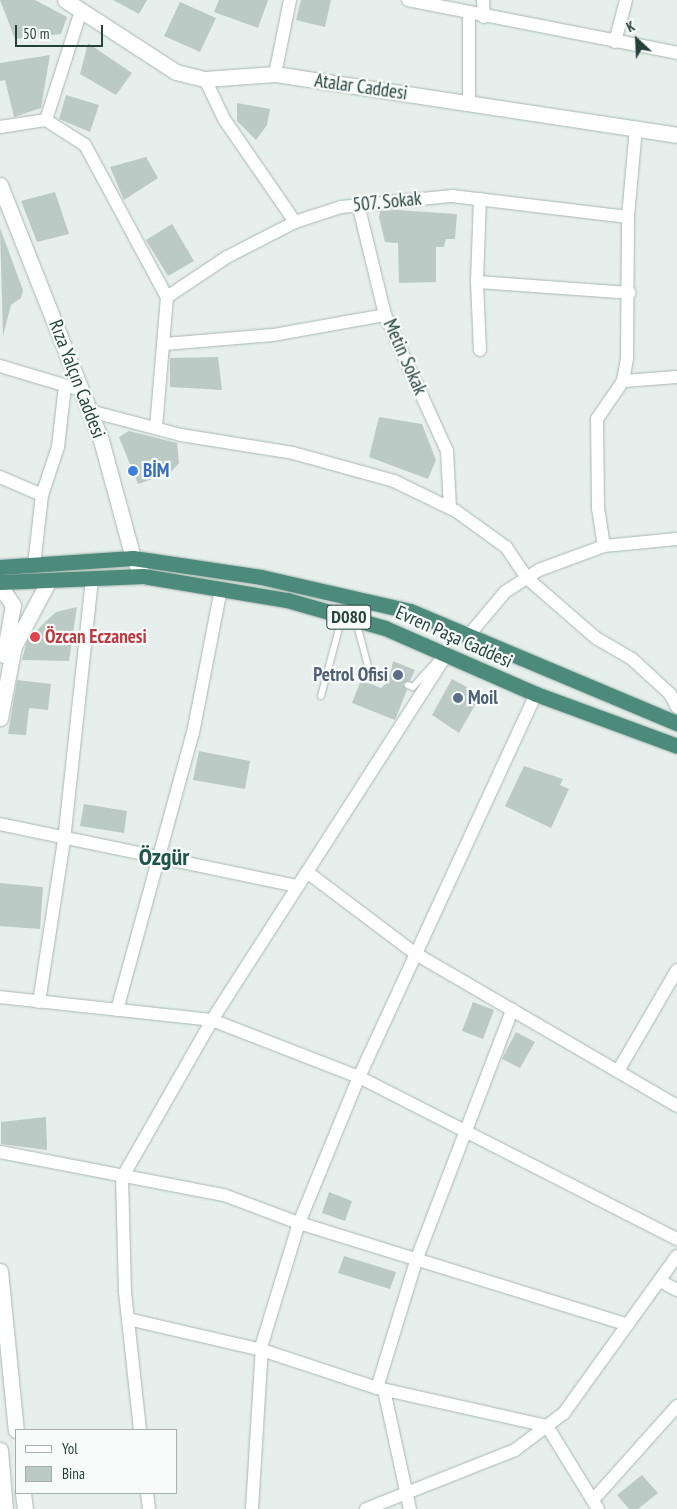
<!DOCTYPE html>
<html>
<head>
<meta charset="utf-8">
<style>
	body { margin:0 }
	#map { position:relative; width:677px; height:1509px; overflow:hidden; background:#e6efeb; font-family:"PT Sans Narrow",sans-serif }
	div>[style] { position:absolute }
	.building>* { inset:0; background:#bbcac4 }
	.roads { filter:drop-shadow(0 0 1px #a8b8b2) drop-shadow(0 0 1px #a8b8b2) }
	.service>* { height:6px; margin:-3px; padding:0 3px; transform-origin:3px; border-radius:3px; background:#fff }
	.minor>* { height:12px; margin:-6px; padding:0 6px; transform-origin:6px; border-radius:6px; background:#fff }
	.tertiary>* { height:15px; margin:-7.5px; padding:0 7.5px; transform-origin:7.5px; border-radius:7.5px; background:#fff }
	.secondary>* { height:15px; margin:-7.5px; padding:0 7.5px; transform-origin:7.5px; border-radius:7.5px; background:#fff }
	.trunk>* { height:15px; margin:-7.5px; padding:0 7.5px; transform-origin:7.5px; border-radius:7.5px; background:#4c8a7c }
	.dots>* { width:14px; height:14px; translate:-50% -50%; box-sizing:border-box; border:2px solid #f7fbf9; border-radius:50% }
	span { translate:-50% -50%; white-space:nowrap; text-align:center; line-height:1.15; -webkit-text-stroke:4.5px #f7fbf9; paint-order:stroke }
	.shield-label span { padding:1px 4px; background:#f7fbf9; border:1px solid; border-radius:4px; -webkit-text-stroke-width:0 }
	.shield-label { font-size:18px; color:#24423a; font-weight:700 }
	.street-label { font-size:19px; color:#24423a }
	.shop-label { font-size:19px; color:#366cbe; font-weight:700 }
	.left { translate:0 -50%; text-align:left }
	.health-label { font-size:19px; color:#be3a42; font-weight:700 }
	.service-label { font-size:19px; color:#4e5e75; font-weight:700 }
	.right { translate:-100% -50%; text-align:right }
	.district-label { font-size:24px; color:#1f5548; font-weight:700 }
	.legend { position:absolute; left:15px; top:1429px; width:162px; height:65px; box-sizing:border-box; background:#f7fbf9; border:1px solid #a3b1ad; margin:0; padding:6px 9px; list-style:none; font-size:15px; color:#24423a }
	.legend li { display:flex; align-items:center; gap:10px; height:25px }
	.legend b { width:25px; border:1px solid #a3b1ad }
	.north { position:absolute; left:612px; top:15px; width:50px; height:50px; -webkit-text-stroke:4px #f7fbf9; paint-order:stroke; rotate:335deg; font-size:14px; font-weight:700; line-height:20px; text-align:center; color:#24423a }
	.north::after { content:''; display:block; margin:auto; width:18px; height:22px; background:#24423a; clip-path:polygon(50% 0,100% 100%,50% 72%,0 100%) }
	.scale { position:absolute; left:15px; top:25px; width:88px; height:22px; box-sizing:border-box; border:2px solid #24423a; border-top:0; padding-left:6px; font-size:15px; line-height:18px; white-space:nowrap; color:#24423a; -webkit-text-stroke:4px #f7fbf9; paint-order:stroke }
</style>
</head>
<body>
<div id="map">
	<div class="building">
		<i style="clip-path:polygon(0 0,35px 0,67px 17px,61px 34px,15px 39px)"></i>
		<i style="clip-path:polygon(113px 0,147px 0,139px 14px)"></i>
		<i style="clip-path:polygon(219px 0,268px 0,258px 28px,214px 12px)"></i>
		<i style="clip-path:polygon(301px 0,331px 0,325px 27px,296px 20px)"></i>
		<i style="clip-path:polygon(180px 2px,216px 18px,200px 52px,164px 36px)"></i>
		<i style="clip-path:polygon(88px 43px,132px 73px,116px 95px,80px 74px)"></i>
		<i style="clip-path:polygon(50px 55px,41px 108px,14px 117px,5px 80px,0 81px,0 63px)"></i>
		<i style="clip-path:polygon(66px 95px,99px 105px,90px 132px,59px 119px)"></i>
		<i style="clip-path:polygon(237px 103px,270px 109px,267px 125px,256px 140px,237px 121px)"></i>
		<i style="clip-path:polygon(146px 157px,158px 178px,124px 200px,110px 167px)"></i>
		<i style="clip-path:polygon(55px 192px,69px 234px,37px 242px,21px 201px)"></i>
		<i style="clip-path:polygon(397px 210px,457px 214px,455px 239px,446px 239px,444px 247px,436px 247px,436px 282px,399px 283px,398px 243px,385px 242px,379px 217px,380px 211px)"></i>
		<i style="clip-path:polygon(172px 224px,194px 261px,168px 276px,146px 240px)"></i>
		<i style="clip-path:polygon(0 228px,23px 290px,21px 298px,11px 305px,3px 336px)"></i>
		<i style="clip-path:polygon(218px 357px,222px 390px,170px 387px,170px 358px)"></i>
		<i style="clip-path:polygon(379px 417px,422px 424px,436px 460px,428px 479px,369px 457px)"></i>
		<i style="clip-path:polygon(129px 431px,177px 443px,179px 463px,170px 473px,138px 484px,119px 437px)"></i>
		<i style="clip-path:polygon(77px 607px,69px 661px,22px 660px,27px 641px,45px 622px,56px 612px)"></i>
		<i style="clip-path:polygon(393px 661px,415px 670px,410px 681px,403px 684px,407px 690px,395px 720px,352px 703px,361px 680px,381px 688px,389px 681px)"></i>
		<i style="clip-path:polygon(452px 679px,481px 695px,459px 733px,432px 715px)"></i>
		<i style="clip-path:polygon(17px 680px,51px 684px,48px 710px,29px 708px,26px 735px,8px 734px)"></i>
		<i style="clip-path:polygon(199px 751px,250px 761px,245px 789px,193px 780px)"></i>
		<i style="clip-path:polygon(524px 766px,563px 779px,560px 785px,569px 789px,551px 828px,505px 806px)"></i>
		<i style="clip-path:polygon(84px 804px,127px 811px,124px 833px,80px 826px)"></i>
		<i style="clip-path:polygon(0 883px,43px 887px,40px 929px,0 926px)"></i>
		<i style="clip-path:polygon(473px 1002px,494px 1010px,483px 1039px,462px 1031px)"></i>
		<i style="clip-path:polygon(516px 1032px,535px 1042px,520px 1068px,502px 1059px)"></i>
		<i style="clip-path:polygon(46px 1117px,47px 1150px,1px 1144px,1px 1122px)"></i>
		<i style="clip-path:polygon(329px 1192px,352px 1201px,345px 1221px,322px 1213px)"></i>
		<i style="clip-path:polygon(344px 1256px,396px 1272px,390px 1289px,338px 1273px)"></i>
		<i style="clip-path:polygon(642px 1475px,658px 1493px,638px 1509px,629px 1509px,617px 1495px)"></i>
	</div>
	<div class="roads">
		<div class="service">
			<i style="left:356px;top:621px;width:51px;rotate:75.1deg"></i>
			<i style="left:369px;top:670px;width:18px;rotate:22deg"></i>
			<i style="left:408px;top:685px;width:5px;rotate:22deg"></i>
			<i style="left:413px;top:687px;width:36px;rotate:-48deg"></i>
			<i style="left:321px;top:696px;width:82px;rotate:-75.1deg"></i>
		</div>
		<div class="minor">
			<i style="left:408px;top:0;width:274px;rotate:11.1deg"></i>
			<i style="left:483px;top:0;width:17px;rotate:87deg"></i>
			<i style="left:469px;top:15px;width:85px;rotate:90deg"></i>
			<i style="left:615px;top:42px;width:43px;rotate:-75.3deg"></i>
			<i style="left:275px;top:74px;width:76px;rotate:-78.5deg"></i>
			<i style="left:205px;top:79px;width:44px;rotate:64.6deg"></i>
			<i style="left:224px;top:119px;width:125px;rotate:55.4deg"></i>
			<i style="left:46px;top:120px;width:46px;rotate:32.7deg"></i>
			<i style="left:85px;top:145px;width:173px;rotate:61.7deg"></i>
			<i style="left:167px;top:297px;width:130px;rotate:94.8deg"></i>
			<i style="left:0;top:127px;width:47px;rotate:-8.7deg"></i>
			<i style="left:46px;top:120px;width:114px;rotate:-72.2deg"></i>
			<i style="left:480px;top:199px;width:83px;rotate:92.1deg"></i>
			<i style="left:477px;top:282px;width:153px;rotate:4.1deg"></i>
			<i style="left:358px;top:204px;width:114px;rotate:76.3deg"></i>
			<i style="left:385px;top:315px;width:149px;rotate:65.5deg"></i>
			<i style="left:447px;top:451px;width:57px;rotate:87deg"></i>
			<i style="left:477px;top:282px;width:68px;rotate:87.5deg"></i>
			<i style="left:167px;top:297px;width:72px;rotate:-33.7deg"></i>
			<i style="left:227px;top:257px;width:76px;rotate:-27.2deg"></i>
			<i style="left:295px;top:222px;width:48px;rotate:-18.1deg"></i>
			<i style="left:341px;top:207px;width:112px;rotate:-5.7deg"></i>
			<i style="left:452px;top:196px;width:177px;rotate:6.8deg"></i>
			<i style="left:165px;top:344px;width:108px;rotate:-4.8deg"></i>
			<i style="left:273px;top:335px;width:114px;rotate:-10.1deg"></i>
			<i style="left:0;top:366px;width:77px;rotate:16.6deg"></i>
			<i style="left:623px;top:381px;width:54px;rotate:-4.2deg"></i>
			<i style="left:90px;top:411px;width:94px;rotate:14.8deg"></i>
			<i style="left:181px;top:435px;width:113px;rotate:9.1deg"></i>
			<i style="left:293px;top:453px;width:105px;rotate:15.5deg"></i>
			<i style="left:394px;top:481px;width:69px;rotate:25.8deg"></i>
			<i style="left:456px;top:511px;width:62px;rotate:35.8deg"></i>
			<i style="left:506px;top:547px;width:37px;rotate:56deg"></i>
			<i style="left:527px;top:578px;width:91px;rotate:41deg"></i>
			<i style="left:596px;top:638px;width:42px;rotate:30.3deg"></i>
			<i style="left:632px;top:659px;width:52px;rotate:42.6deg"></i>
			<i style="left:670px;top:694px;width:15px;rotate:62deg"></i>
			<i style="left:0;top:477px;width:46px;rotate:23.2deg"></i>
			<i style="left:604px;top:546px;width:37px;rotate:-99deg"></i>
			<i style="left:598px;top:509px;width:90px;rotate:-90.6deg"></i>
			<i style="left:597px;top:419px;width:46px;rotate:-55.6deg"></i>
			<i style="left:623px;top:381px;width:22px;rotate:-80deg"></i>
			<i style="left:627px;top:359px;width:142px;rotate:-89.6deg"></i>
			<i style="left:628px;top:217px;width:90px;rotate:-84.9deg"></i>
			<i style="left:34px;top:565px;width:70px;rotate:-83.5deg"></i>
			<i style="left:42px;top:495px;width:51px;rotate:-71.6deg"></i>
			<i style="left:58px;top:447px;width:61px;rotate:-83.5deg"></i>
			<i style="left:468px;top:636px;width:57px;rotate:-49.9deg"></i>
			<i style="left:505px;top:592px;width:40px;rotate:-32.9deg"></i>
			<i style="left:539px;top:570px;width:69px;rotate:-20.3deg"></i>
			<i style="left:604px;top:546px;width:73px;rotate:-5.5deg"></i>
			<i style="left:0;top:824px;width:304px;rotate:11.8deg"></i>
			<i style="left:307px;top:872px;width:136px;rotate:37deg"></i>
			<i style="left:416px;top:954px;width:302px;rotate:30.2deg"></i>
			<i style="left:0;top:997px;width:213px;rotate:6.2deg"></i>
			<i style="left:212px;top:1020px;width:158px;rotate:21.2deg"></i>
			<i style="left:359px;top:1077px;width:357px;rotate:27deg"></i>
			<i style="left:39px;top:1002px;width:163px;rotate:-81.2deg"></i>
			<i style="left:64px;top:841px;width:262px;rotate:-83.9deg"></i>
			<i style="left:117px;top:1010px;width:287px;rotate:-74.7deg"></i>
			<i style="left:193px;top:733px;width:147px;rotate:-79deg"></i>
			<i style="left:618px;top:1071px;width:117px;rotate:-59.7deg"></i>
			<i style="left:0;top:1152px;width:228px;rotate:10.9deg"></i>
			<i style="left:224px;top:1195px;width:80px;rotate:20.5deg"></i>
			<i style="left:299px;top:1223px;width:344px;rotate:17.2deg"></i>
			<i style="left:660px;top:1281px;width:19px;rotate:28deg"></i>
			<i style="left:128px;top:1319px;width:138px;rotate:13deg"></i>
			<i style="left:262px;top:1350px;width:121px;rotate:18.3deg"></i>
			<i style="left:377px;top:1388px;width:174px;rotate:12.6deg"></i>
			<i style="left:547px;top:1426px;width:97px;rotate:58.4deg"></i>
			<i style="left:377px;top:1388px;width:136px;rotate:-72.9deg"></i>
			<i style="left:417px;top:1258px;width:266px;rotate:-69deg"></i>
			<i style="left:384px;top:1390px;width:122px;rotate:77.7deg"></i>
			<i style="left:140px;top:1430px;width:139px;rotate:-96.2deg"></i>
			<i style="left:125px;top:1292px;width:114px;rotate:-91.5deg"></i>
			<i style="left:122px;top:1178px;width:182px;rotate:-60.3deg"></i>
			<i style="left:212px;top:1020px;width:433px;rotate:-57.3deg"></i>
			<i style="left:147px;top:1493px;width:16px;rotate:83deg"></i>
			<i style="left:593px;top:1500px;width:126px;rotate:-48.2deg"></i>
			<i style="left:252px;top:1509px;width:165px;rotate:-86.5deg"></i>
			<i style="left:262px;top:1344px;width:127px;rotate:-73deg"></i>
			<i style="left:299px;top:1223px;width:158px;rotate:-67.7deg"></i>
			<i style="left:359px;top:1077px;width:422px;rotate:-65.2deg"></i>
			<i style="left:366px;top:1509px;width:160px;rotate:-21.6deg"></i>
			<i style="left:515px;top:1450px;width:61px;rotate:-37.1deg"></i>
			<i style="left:564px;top:1413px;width:193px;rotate:-54.3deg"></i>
		</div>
		<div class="tertiary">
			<i style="left:65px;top:0;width:132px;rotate:33deg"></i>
			<i style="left:176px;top:72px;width:30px;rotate:14deg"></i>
			<i style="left:205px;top:79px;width:70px;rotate:-4.1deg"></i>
			<i style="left:275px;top:74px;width:407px;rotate:8.6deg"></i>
			<i style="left:0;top:586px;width:23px;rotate:56deg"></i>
			<i style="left:13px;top:605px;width:51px;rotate:100.2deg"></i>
			<i style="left:0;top:718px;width:73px;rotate:-79deg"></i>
			<i style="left:14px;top:646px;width:72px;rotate:-62deg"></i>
			<i style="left:0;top:1271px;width:160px;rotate:84.3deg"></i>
			<i style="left:0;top:1450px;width:59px;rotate:85.2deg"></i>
			<i style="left:23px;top:1493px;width:16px;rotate:83deg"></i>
		</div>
		<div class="secondary">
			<i style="left:0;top:185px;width:274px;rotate:68.4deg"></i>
			<i style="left:101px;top:440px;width:122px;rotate:74.8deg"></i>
			<i style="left:133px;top:558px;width:21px;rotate:61deg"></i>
		</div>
		<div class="trunk">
			<i style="left:0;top:567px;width:133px;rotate:-3.9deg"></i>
			<i style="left:133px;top:558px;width:129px;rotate:8.4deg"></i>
			<i style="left:261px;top:577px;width:153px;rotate:12.9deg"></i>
			<i style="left:410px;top:611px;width:290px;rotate:22.8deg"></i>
			<i style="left:0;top:582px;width:143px;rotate:-2.4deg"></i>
			<i style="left:143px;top:576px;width:146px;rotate:9.5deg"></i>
			<i style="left:287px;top:600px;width:102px;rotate:15.9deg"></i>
			<i style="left:385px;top:628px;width:165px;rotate:23.6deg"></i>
			<i style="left:536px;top:694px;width:150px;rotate:20.2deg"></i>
		</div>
	</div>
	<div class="dots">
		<i style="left:133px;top:471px;background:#3f7fe0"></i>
		<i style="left:35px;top:637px;background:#e0444e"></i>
		<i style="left:398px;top:675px;background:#5c6f8a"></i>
		<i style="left:458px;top:698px;background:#5c6f8a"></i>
	</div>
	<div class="shield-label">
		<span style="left:349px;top:617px">D080</span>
	</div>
	<div class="street-label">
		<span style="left:361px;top:87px;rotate:8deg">Atalar Caddesi</span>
		<span style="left:387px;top:202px;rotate:-6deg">507. Sokak</span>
		<span style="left:405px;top:357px;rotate:66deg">Metin Sokak</span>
		<span style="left:77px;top:379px;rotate:69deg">Rıza Yalçın Caddesi</span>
		<span style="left:454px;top:637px;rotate:24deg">Evren Paşa Caddesi</span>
	</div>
	<div class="shop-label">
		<span class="left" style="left:143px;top:471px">BİM</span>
	</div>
	<div class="health-label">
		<span class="left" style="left:45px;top:637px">Özcan Eczanesi</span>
	</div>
	<div class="service-label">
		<span class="right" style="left:388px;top:675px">Petrol Ofisi</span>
		<span class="left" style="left:468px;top:698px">Moil</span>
	</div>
	<div class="district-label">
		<span style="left:164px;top:857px">Özgür</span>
	</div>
	<ul class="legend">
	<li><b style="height:6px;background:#fff"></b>Yol</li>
	<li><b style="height:14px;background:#bbcac4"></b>Bina</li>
	</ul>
	<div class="north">K</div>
	<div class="scale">50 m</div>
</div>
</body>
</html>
